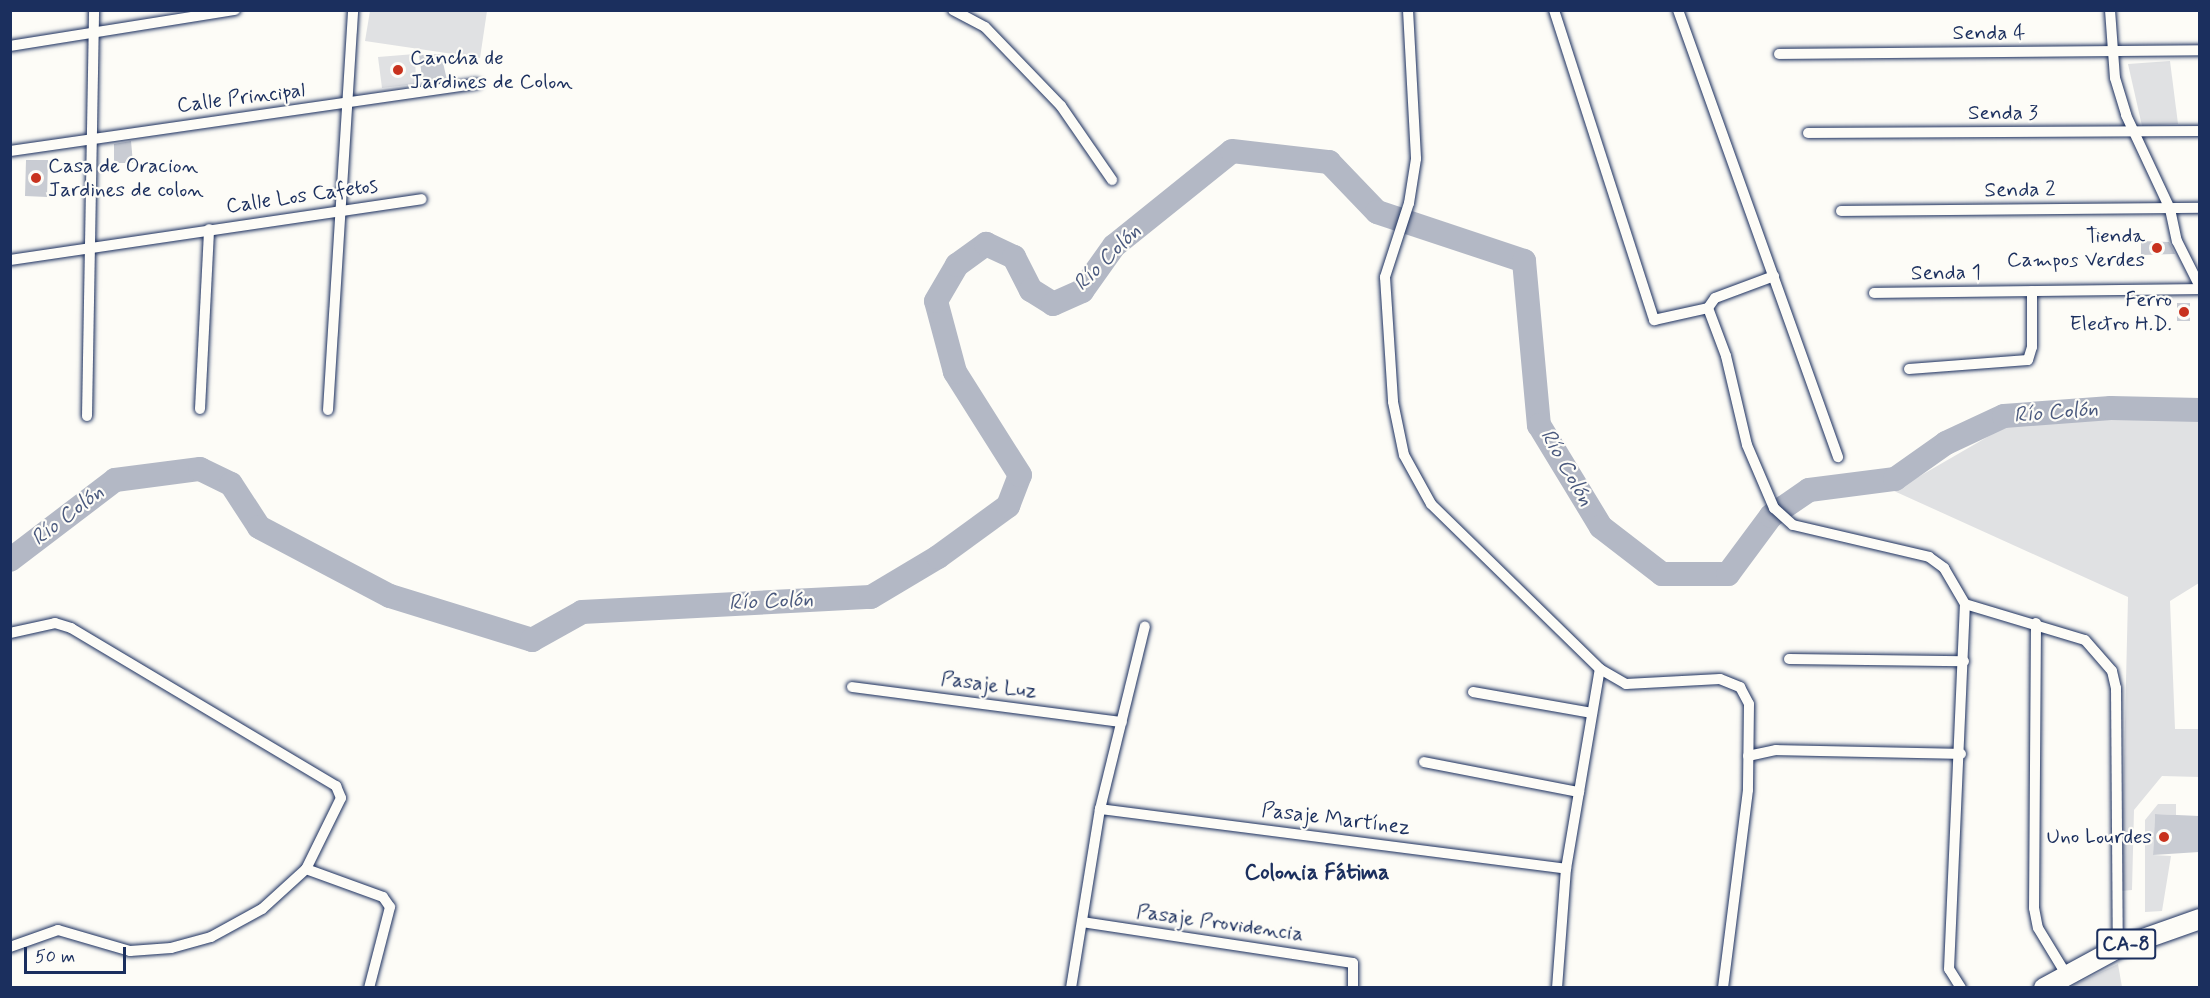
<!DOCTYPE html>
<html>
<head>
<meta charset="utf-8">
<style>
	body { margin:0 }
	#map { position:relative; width:2210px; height:998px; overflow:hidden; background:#fdfcf7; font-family:Mynerve,sans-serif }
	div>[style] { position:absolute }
	.green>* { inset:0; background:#e0e1e3 }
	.river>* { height:24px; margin:-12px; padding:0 12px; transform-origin:12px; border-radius:12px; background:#b3b8c5 }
	.building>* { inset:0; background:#c9ccd3 }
	.roads { filter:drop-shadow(0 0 2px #1b2f5e) drop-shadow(0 0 2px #1b2f5e) }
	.street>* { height:10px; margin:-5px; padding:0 5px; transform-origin:5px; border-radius:5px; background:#fdfcf7 }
	.highway>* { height:20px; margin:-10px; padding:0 10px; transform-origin:10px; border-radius:10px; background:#fdfcf7 }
	.dots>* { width:16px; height:16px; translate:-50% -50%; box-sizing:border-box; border:3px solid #fdfcf7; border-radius:50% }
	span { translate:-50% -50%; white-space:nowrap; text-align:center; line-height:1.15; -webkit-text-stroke:4.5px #fdfcf7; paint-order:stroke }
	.shield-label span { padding:2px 4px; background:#fdfcf7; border:2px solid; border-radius:4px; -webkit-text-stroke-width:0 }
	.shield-label { font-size:20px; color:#1b2f5e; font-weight:700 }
	.street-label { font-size:21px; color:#1b2f5e }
	.poi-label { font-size:21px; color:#1b2f5e }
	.left { translate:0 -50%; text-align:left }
	.right { translate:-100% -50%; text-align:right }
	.water-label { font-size:22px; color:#49587d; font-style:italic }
	.neighbourhood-label { font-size:22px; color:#1b2f5e; font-weight:700 }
	.frame { position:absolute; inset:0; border:12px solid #1b2f5e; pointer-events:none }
	.scale { position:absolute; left:24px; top:947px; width:102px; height:27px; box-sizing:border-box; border:3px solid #1b2f5e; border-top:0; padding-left:8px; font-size:18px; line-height:21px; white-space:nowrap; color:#1b2f5e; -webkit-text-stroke:4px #fdfcf7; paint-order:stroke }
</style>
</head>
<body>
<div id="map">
	<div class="green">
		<i style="clip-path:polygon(370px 11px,487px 11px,480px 58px,365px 41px)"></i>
		<i style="clip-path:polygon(415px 54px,416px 84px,382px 88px,378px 57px)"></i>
		<i style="clip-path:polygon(2170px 61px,2178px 124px,2142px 126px,2128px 64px)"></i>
		<i style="clip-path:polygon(2111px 414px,2199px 419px,2199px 583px,2170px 601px,2175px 729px,2199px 729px,2199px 777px,2162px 776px,2134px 810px,2132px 890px,2121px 891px,2128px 597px,1894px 491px,2008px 425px)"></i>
		<i style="clip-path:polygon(2158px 804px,2176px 804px,2176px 815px,2155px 814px,2153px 855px,2171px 856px,2162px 911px,2145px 912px,2145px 820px)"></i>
		<i style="clip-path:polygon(2118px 964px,2122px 987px,2069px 987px)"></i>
	</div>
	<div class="river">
		<i style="left:10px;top:560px;width:132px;rotate:-37.3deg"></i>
		<i style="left:115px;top:480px;width:86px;rotate:-7.4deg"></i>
		<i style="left:200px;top:469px;width:34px;rotate:26deg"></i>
		<i style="left:231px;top:484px;width:51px;rotate:56.9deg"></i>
		<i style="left:259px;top:527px;width:148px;rotate:27.8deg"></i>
		<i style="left:390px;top:596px;width:149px;rotate:17.2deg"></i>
		<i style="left:532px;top:640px;width:57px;rotate:-29.2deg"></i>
		<i style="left:582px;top:612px;width:289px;rotate:-3deg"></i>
		<i style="left:871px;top:597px;width:78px;rotate:-30.8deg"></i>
		<i style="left:938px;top:557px;width:87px;rotate:-36.1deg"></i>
		<i style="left:1008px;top:506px;width:33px;rotate:-69deg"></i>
		<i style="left:1020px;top:475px;width:122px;rotate:-122.3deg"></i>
		<i style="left:955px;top:372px;width:73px;rotate:-105deg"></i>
		<i style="left:936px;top:301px;width:42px;rotate:-59.7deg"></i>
		<i style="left:957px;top:265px;width:36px;rotate:-36deg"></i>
		<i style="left:986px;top:244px;width:31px;rotate:25deg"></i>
		<i style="left:1014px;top:257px;width:37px;rotate:63deg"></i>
		<i style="left:1031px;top:290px;width:26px;rotate:32deg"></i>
		<i style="left:1053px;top:304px;width:32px;rotate:-24deg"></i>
		<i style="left:1082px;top:291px;width:55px;rotate:-54.6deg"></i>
		<i style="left:1114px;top:246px;width:151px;rotate:-38.8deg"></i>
		<i style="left:1232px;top:151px;width:98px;rotate:6.5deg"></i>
		<i style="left:1329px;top:162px;width:69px;rotate:46.2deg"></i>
		<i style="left:1377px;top:212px;width:155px;rotate:18.4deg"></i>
		<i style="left:1524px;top:261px;width:165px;rotate:84.8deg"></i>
		<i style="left:1539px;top:425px;width:119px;rotate:58.7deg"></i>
		<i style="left:1601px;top:527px;width:77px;rotate:37.6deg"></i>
		<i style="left:1662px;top:574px;width:66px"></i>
		<i style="left:1728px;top:574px;width:72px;rotate:-53.4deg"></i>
		<i style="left:1771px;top:516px;width:46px;rotate:-34.4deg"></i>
		<i style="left:1809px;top:490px;width:87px;rotate:-7.3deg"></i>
		<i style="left:1895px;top:479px;width:62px;rotate:-35.2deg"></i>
		<i style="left:1946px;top:443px;width:64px;rotate:-25deg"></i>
		<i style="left:2004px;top:416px;width:107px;rotate:-4.3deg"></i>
		<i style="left:2111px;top:408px;width:89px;rotate:1.3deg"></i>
	</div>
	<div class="building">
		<i style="clip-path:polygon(441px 54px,447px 80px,423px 84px,419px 55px)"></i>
		<i style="clip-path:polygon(131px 141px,133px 163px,114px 163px,114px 144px)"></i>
		<i style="clip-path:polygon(26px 160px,48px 160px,47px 197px,25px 196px)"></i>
		<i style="clip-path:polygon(2141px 241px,2169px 242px,2175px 254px,2141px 255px)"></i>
		<i style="clip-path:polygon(2177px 303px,2190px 303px,2190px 321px,2177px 321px)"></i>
		<i style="clip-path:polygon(2155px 814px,2199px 816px,2199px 852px,2153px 855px)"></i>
	</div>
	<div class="roads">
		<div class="street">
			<i style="left:953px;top:10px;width:36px;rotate:28deg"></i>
			<i style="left:985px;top:27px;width:110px;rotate:46.1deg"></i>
			<i style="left:1061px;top:106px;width:90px;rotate:55.4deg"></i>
			<i style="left:1408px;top:10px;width:149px;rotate:86.9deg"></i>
			<i style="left:1416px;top:159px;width:45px;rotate:99deg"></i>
			<i style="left:1409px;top:203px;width:78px;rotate:108deg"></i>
			<i style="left:1385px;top:277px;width:125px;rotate:86.3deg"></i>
			<i style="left:1393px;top:402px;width:54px;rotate:78.3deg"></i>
			<i style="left:1404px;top:455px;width:56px;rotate:61.1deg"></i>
			<i style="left:1431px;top:504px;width:236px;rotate:44.3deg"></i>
			<i style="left:1600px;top:669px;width:30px;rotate:30deg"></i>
			<i style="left:1626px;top:684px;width:94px;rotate:-3deg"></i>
			<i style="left:1720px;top:679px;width:22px;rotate:22deg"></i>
			<i style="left:1740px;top:687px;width:19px;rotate:62deg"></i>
			<i style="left:1749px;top:704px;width:86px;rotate:90.7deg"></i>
			<i style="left:1748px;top:790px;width:200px;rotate:97.2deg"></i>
			<i style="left:1554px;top:10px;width:326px;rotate:72.1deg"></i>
			<i style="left:1654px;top:320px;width:55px;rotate:-12.5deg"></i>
			<i style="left:1708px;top:308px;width:12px;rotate:-55deg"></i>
			<i style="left:1715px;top:298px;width:63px;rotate:-20.4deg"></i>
			<i style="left:1678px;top:10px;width:475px;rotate:70.3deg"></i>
			<i style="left:2110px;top:10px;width:68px;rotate:85.8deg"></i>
			<i style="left:2115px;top:78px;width:39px;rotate:73deg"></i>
			<i style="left:2126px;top:115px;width:104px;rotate:64.9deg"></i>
			<i style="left:2170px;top:209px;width:33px;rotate:78deg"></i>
			<i style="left:2177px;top:241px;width:51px;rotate:63.4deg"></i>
			<i style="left:10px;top:46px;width:228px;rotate:-9.1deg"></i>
			<i style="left:1779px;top:54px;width:421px;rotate:-0.5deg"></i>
			<i style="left:1808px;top:133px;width:392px;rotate:-0.3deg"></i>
			<i style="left:10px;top:151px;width:471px;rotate:-8.2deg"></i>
			<i style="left:1841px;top:211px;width:359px;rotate:-0.5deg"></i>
			<i style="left:10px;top:260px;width:416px;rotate:-8.4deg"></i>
			<i style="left:1874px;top:293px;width:326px;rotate:-0.7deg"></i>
			<i style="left:1708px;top:308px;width:51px;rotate:69.4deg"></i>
			<i style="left:1726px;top:356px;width:91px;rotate:76.7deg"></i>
			<i style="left:1747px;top:445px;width:69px;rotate:66.8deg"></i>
			<i style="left:1774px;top:508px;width:25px;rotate:42deg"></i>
			<i style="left:1793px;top:525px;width:140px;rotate:13.2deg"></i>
			<i style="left:1929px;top:557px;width:19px;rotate:36deg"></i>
			<i style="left:1944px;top:568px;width:42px;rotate:59.7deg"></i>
			<i style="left:1909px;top:369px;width:119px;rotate:-4.3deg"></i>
			<i style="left:2028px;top:360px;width:14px;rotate:-73deg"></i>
			<i style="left:2032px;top:347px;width:56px;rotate:-90deg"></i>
			<i style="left:200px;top:409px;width:180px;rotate:-87.1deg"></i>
			<i style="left:328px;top:410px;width:401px;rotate:-86.4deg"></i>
			<i style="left:87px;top:416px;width:406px;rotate:-89deg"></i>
			<i style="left:2036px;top:623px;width:285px;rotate:90.4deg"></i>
			<i style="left:2034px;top:908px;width:20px;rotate:79deg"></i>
			<i style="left:2038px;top:928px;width:54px;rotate:58.7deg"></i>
			<i style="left:10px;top:633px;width:46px;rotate:-12.5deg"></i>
			<i style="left:55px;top:623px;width:17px;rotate:17deg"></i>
			<i style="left:71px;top:628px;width:309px;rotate:30.8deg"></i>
			<i style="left:336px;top:786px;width:13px;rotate:67deg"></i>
			<i style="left:341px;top:798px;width:79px;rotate:116.2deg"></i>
			<i style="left:306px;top:869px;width:59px;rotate:137.7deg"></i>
			<i style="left:262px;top:909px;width:58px;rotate:151.2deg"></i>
			<i style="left:211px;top:937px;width:41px;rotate:164.6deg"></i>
			<i style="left:171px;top:948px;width:41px;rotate:175.8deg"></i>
			<i style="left:130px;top:951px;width:75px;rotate:-163.7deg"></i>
			<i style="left:58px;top:930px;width:51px;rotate:160.5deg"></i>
			<i style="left:1789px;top:659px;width:175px;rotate:0.7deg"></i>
			<i style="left:852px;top:687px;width:272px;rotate:7.4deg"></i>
			<i style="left:1473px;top:692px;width:121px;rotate:10deg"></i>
			<i style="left:1748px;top:756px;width:29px;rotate:-12deg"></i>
			<i style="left:1776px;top:750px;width:185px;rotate:1.2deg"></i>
			<i style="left:1424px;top:762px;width:158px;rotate:11deg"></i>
			<i style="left:1100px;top:809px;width:470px;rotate:7.3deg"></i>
			<i style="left:306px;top:869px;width:82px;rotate:20deg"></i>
			<i style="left:383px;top:897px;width:12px;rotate:55deg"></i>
			<i style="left:390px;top:907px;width:84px;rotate:104.5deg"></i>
			<i style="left:1082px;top:922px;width:274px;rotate:8.6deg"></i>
			<i style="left:1353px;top:963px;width:25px;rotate:90deg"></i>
			<i style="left:1071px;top:988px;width:181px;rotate:-80.8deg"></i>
			<i style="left:1100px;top:809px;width:188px;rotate:-76.2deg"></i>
			<i style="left:1557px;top:988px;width:119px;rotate:-85.7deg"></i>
			<i style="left:1566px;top:869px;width:203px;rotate:-80.4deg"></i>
			<i style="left:1961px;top:988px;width:22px;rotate:-122deg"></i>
			<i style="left:1949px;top:969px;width:365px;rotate:-87.5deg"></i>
			<i style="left:1965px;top:604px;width:125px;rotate:16.7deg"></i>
			<i style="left:2085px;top:640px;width:41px;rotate:48.9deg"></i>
			<i style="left:2112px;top:671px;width:17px;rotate:77deg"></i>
			<i style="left:2116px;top:688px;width:260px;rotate:89.6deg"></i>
		</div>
		<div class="highway">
			<i style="left:2044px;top:988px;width:84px;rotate:-28.4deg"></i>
			<i style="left:2118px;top:948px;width:87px;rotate:-19.5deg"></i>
		</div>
	</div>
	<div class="dots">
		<i style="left:398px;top:70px;background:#c8321e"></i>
		<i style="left:36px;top:178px;background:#c8321e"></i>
		<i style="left:2157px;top:248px;background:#c8321e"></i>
		<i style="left:2184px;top:312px;background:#c8321e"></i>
		<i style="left:2164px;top:837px;background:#c8321e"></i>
	</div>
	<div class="shield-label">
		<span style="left:2126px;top:944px">CA-8</span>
	</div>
	<div class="street-label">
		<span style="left:1989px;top:33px">Senda 4</span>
		<span style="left:241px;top:98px;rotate:-7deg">Calle Principal</span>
		<span style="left:2003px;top:113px">Senda 3</span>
		<span style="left:2020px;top:190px;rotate:-1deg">Senda 2</span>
		<span style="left:302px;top:196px;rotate:-8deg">Calle Los Cafetos</span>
		<span style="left:1946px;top:273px;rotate:-1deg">Senda 1</span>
		<span style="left:989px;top:685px;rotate:8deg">Pasaje Luz</span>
		<span style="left:1336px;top:819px;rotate:7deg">Pasaje Martínez</span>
		<span style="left:1220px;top:923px;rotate:8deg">Pasaje Providencia</span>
	</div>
	<div class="poi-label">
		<span class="left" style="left:410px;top:70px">Cancha de<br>Jardines de Colon</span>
		<span class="left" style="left:48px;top:178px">Casa de Oracion<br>Jardines de colon</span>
		<span class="right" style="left:2145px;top:248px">Tienda<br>Campos Verdes</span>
		<span class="right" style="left:2172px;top:312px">Ferro<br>Electro H.D.</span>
		<span class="right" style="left:2152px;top:837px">Uno Lourdes</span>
	</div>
	<div class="water-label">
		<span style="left:1108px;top:258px;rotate:-45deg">Río Colón</span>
		<span style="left:2056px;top:413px;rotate:-5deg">Río Colón</span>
		<span style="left:1566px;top:468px;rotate:60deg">Río Colón</span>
		<span style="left:68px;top:516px;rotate:-38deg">Río Colón</span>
		<span style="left:771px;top:602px;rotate:-3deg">Río Colón</span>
	</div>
	<div class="neighbourhood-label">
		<span style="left:1317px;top:874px">Colonia Fátima</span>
	</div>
	<div class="frame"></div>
	<div class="scale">50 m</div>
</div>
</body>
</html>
